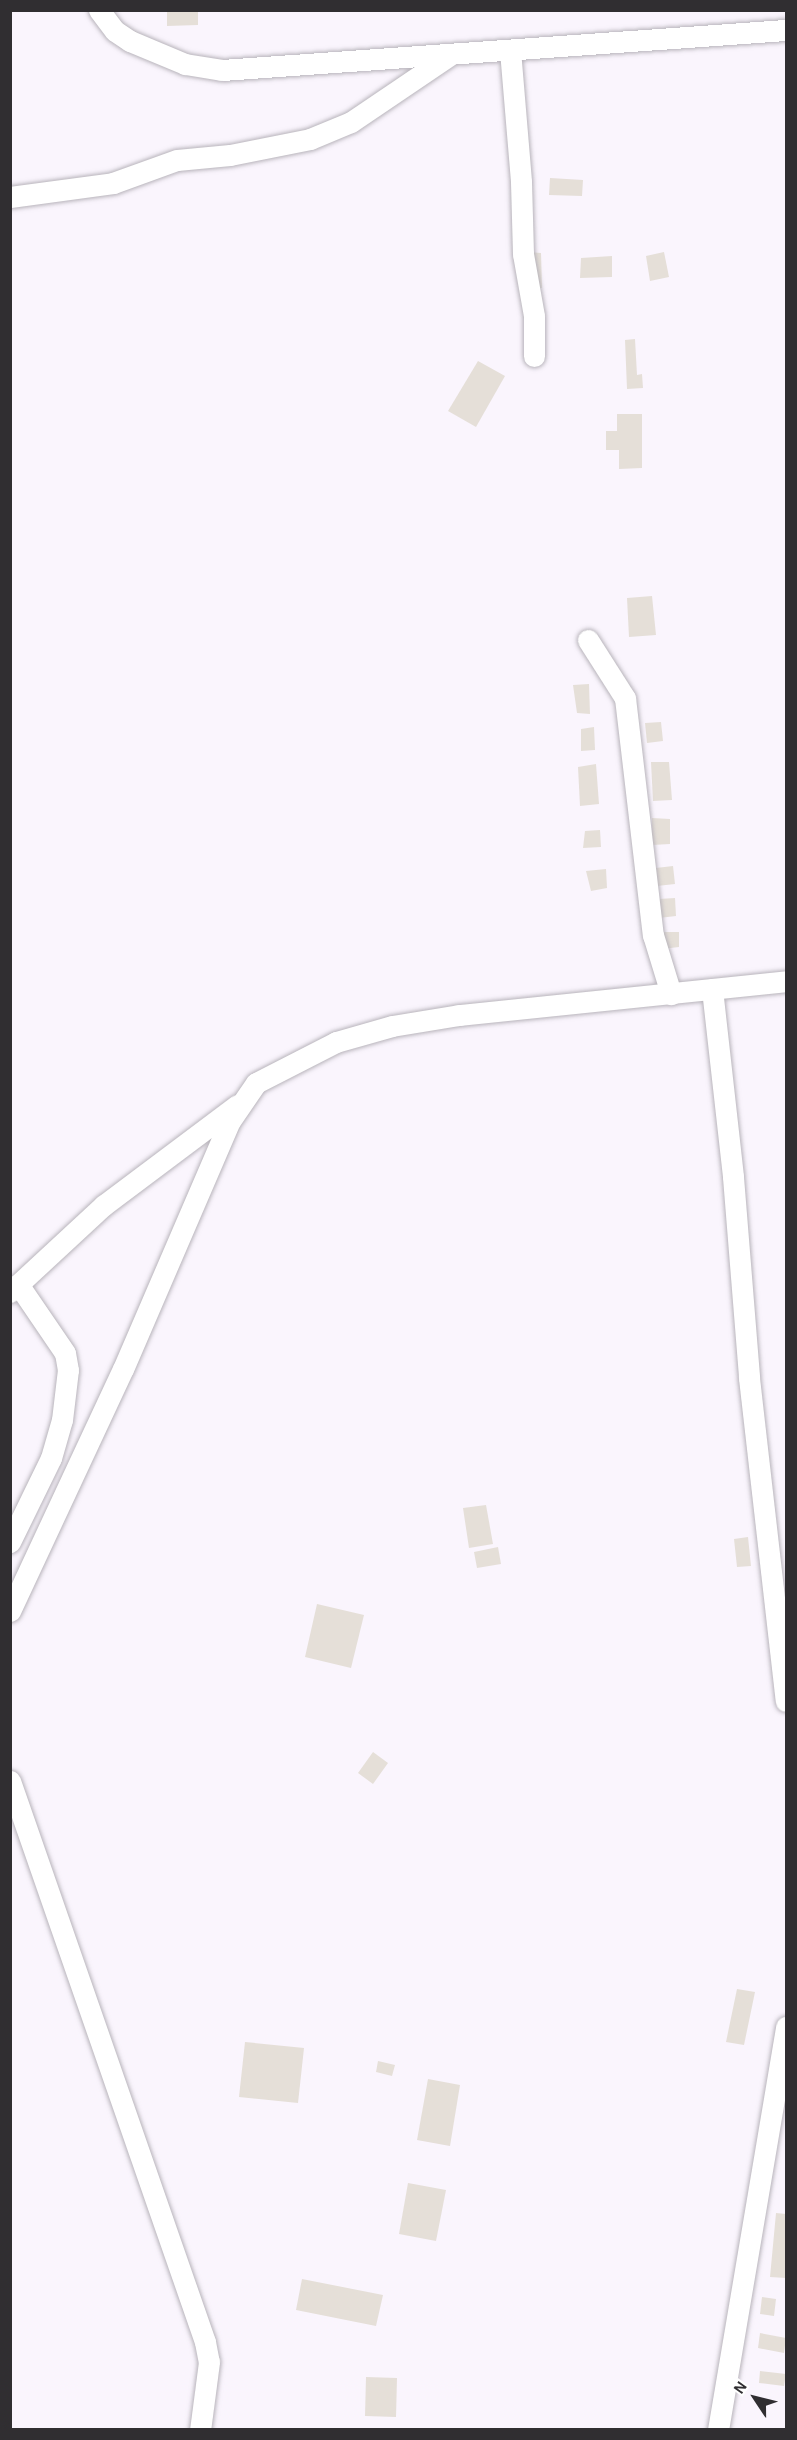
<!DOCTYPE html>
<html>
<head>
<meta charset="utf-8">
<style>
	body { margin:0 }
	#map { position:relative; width:797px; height:2440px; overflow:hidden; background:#faf5fd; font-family:"Alegreya Sans",sans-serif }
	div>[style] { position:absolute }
	.building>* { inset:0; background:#e5dfd8 }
	.roads { filter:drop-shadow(0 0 2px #b8b4bb) drop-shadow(0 0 2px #b8b4bb) }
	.minor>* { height:21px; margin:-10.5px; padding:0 10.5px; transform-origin:10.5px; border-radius:10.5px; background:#fff }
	span { translate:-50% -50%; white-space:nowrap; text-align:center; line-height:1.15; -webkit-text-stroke:4.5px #fff; paint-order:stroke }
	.frame { position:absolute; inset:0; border:12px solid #302e31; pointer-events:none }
	.north { position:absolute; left:725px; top:2368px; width:60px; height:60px; -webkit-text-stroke:4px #fff; paint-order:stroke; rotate:305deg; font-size:16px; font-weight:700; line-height:24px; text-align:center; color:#302e31 }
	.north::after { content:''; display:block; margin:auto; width:21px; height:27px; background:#302e31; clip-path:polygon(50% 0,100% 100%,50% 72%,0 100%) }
</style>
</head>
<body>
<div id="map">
	<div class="building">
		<i style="clip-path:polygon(167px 10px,198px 10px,198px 25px,167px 26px)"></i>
		<i style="clip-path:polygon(550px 178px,583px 180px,582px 196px,549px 195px)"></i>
		<i style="clip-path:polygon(528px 252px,541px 253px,542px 288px,531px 288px)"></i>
		<i style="clip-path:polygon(664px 252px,669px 277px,650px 281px,646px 256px)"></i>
		<i style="clip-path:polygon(612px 256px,612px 277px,580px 278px,581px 258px)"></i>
		<i style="clip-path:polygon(635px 339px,637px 375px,642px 374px,643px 388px,627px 389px,625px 340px)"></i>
		<i style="clip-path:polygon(478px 361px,505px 376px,476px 427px,448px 411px)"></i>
		<i style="clip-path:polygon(617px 414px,642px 414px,642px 468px,619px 469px,619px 450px,606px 450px,606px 431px,617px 431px)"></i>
		<i style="clip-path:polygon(652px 596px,656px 635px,629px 637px,627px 598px)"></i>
		<i style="clip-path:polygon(589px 684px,590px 714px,577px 713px,573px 685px)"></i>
		<i style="clip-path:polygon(661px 722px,663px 741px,647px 743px,645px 723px)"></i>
		<i style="clip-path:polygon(594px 727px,595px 750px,581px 751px,581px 729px)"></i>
		<i style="clip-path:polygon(651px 762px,669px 762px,672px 800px,653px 801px)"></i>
		<i style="clip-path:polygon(596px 764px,599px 804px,580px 806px,578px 767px)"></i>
		<i style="clip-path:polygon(652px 818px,670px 819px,670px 844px,652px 845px)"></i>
		<i style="clip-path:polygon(600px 830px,601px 847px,583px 848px,585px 831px)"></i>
		<i style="clip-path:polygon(673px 866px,675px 884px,657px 886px,656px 868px)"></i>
		<i style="clip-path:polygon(606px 869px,607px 888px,591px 891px,586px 871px)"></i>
		<i style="clip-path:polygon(675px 898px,676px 916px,659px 918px,659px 899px)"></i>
		<i style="clip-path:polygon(662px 932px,679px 932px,679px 947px,662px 949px)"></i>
		<i style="clip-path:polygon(486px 1505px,493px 1544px,469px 1548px,463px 1508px)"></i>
		<i style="clip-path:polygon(748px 1537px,751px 1566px,737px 1567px,734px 1539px)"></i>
		<i style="clip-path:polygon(498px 1547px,501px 1564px,477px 1568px,474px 1552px)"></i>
		<i style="clip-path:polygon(317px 1604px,364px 1615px,351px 1668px,305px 1657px)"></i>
		<i style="clip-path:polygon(373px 1752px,388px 1763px,373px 1784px,358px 1773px)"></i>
		<i style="clip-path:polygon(737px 1989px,755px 1992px,744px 2045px,726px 2042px)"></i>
		<i style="clip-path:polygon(245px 2042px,304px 2048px,298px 2103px,239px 2097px)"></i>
		<i style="clip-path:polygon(378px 2061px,395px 2065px,392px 2076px,376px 2072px)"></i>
		<i style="clip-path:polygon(428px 2079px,460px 2085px,450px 2146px,417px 2140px)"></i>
		<i style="clip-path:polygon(408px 2183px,446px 2190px,436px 2241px,399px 2234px)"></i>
		<i style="clip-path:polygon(776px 2213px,786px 2214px,786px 2278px,770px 2277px)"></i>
		<i style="clip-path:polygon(302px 2279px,383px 2295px,376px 2326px,296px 2310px)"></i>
		<i style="clip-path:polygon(762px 2297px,776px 2299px,774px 2316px,760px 2314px)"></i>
		<i style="clip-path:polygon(760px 2333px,786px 2338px,784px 2353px,758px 2348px)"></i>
		<i style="clip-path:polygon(760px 2371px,786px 2374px,784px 2386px,759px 2383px)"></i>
		<i style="clip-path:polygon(366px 2377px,397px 2378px,396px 2417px,365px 2416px)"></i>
	</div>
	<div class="roads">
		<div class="minor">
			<i style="left:99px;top:10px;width:26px;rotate:53deg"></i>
			<i style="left:115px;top:31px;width:18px;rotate:34deg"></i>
			<i style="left:130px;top:41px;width:60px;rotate:22.7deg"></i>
			<i style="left:185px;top:64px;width:37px;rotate:9deg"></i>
			<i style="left:222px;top:70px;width:565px;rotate:-4.06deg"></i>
			<i style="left:510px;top:50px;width:132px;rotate:85.2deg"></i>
			<i style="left:521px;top:182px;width:72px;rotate:88.4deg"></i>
			<i style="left:523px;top:254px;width:63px;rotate:79.9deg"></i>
			<i style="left:534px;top:316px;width:40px;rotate:90deg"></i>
			<i style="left:10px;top:197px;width:104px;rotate:-7.7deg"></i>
			<i style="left:113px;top:183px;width:68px;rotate:-19.8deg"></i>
			<i style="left:177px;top:160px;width:53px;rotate:-5.4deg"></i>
			<i style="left:230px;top:155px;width:82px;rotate:-11.3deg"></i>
			<i style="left:310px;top:139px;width:44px;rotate:-22.5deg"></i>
			<i style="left:351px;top:122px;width:120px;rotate:-34.1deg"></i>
			<i style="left:588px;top:640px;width:69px;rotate:57.5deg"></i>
			<i style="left:625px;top:698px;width:239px;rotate:83.3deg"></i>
			<i style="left:653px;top:935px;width:62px;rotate:73deg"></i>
			<i style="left:712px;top:989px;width:189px;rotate:83.6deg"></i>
			<i style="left:733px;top:1177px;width:202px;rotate:85.4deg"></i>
			<i style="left:749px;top:1378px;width:325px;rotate:83.5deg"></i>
			<i style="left:10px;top:1292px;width:128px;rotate:-42.8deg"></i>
			<i style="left:104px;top:1205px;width:166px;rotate:-36.9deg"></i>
			<i style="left:10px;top:1542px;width:93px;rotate:-64deg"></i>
			<i style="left:51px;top:1458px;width:40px;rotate:-74deg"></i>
			<i style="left:62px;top:1420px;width:50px;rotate:-83.2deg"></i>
			<i style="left:68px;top:1370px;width:17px;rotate:-100deg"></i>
			<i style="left:65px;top:1353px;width:83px;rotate:-124.3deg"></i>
			<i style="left:10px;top:1611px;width:267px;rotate:-65deg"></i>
			<i style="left:123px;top:1369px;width:270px;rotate:-66.7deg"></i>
			<i style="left:230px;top:1121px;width:46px;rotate:-55.6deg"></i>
			<i style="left:256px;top:1083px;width:90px;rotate:-27.1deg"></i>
			<i style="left:336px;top:1042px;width:58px;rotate:-15.9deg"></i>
			<i style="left:392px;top:1026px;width:68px;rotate:-9.3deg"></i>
			<i style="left:459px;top:1015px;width:329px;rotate:-5.9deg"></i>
			<i style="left:10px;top:1781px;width:594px;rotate:70.83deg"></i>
			<i style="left:205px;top:2342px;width:20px;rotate:79deg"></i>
			<i style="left:209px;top:2362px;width:69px;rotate:97.5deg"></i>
			<i style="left:718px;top:2430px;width:409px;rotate:-80.4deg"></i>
		</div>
	</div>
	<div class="frame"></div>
	<div class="north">N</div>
</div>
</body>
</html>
